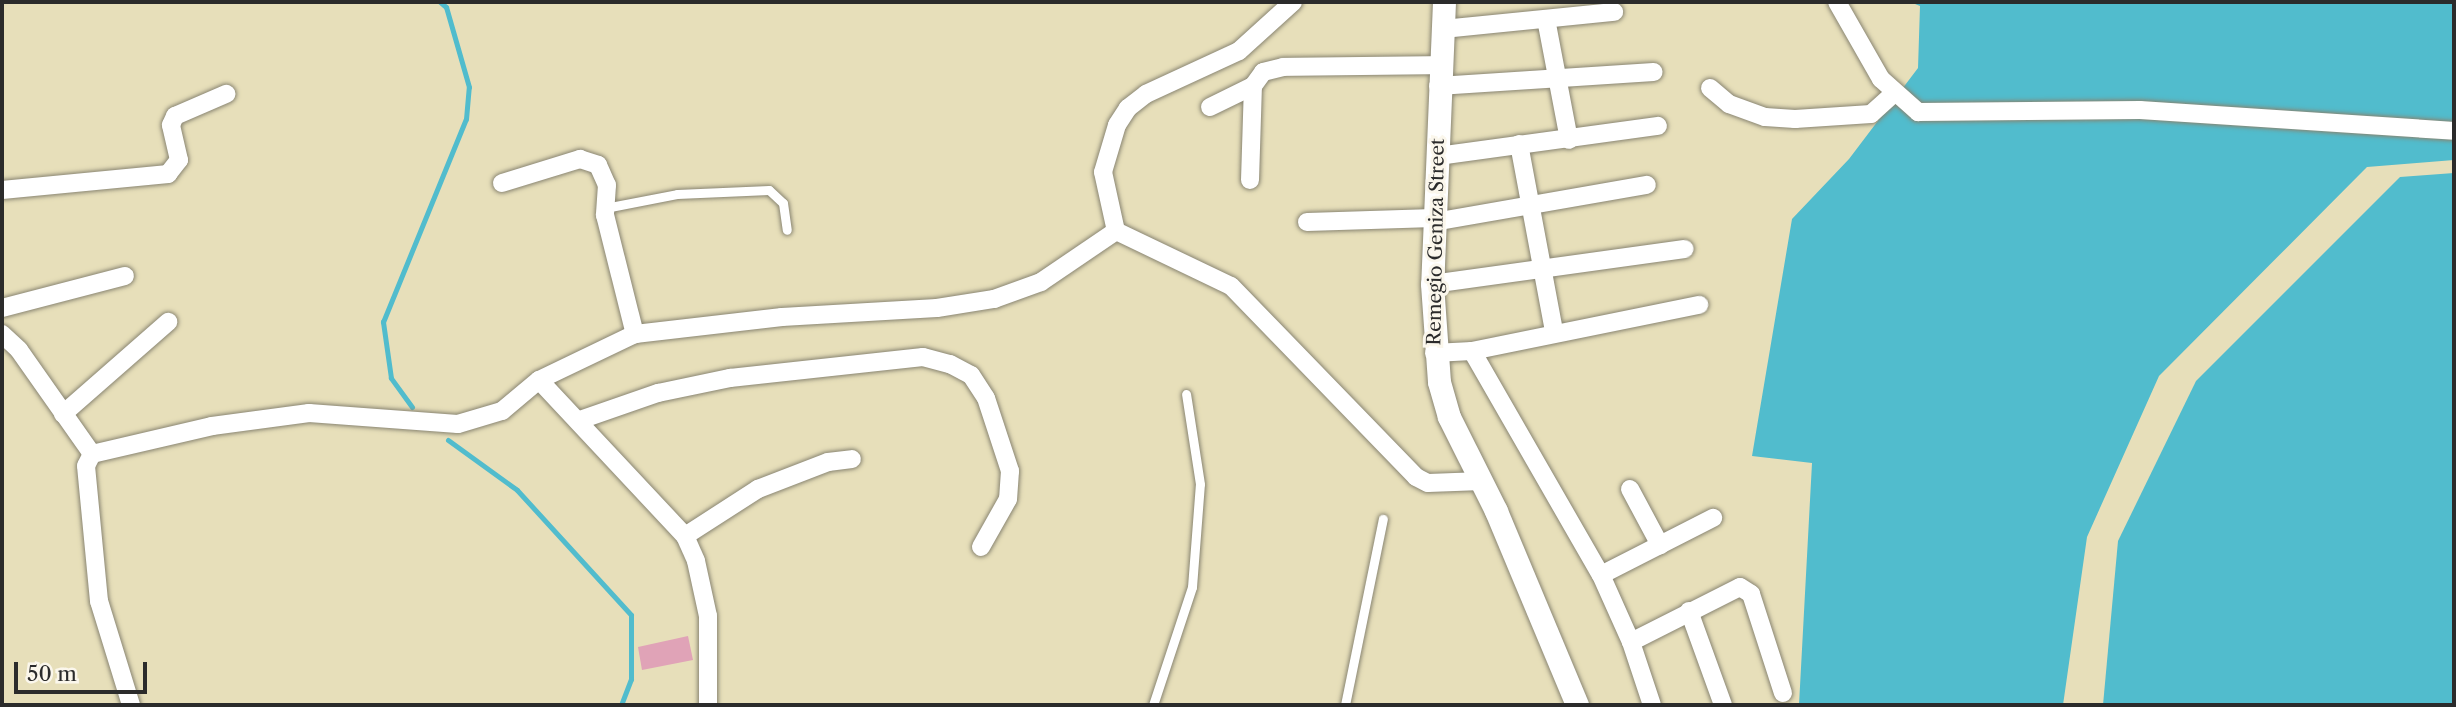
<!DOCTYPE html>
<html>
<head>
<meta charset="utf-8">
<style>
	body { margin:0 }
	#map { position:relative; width:2456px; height:707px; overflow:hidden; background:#e7dfba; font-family:"Libre Caslon Text",serif }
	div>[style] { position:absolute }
	.water>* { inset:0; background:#51bccd }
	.stream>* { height:5px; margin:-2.5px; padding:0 2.5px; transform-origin:2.5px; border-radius:2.5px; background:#51bccd }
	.building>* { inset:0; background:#e0a3b7 }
	.roads { filter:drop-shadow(0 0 2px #898572) drop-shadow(0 0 2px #898572) }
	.service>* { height:9px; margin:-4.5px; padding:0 4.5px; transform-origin:4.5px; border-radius:4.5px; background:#fff }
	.minor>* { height:18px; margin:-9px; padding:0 9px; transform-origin:9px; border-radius:9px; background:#fff }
	.tertiary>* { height:23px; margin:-11.5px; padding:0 11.5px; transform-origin:11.5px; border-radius:11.5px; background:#fff }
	span { translate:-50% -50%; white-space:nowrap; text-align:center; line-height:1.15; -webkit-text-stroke:6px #fbf7ec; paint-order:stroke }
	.street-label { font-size:19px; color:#2b2b2b }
	.frame { position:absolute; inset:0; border:4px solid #2b2b2b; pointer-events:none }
	.scale { position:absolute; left:14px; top:662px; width:133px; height:32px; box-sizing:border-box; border:4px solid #2b2b2b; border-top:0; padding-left:9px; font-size:21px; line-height:24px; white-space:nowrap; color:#2b2b2b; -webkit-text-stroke:5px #fbf7ec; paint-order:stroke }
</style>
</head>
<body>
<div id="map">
	<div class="water">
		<i style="clip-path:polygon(1910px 2px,2454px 2px,2454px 160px,2367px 167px,2159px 376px,2087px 537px,2063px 705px,1799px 705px,1812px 463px,1752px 456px,1792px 219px,1849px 159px,1918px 68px,1920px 6px)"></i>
		<i style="clip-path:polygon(2454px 173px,2454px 705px,2103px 705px,2118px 541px,2196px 381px,2400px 177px)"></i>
	</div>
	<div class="stream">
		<i style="left:412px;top:407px;width:36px;rotate:-126deg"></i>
		<i style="left:391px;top:378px;width:57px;rotate:-98.1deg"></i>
		<i style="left:383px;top:322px;width:219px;rotate:-67.8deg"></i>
		<i style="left:466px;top:119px;width:32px;rotate:-85deg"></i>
		<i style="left:469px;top:87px;width:83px;rotate:-106deg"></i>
		<i style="left:446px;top:7px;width:8px;rotate:-140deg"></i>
		<i style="left:448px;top:440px;width:85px;rotate:35.9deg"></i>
		<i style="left:517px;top:490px;width:169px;rotate:47.6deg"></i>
		<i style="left:631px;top:615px;width:64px;rotate:90deg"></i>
		<i style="left:631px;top:679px;width:28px;rotate:111deg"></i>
	</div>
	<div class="building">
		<i style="clip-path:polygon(688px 636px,693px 660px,642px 670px,638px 647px)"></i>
	</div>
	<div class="roads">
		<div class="service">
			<i style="left:605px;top:208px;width:73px;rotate:-11deg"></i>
			<i style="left:677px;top:194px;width:92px;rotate:-2.5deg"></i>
			<i style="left:769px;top:190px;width:19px;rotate:43deg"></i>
			<i style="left:783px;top:203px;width:27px;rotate:82deg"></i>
			<i style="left:1153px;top:705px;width:124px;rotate:-71.7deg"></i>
			<i style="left:1192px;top:587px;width:103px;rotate:-85.6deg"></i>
			<i style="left:1200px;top:484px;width:91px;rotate:-98.8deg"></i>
			<i style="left:1345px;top:705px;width:190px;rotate:-78.5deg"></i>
		</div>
		<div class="minor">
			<i style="left:1293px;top:2px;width:73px;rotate:137.8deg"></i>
			<i style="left:1239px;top:51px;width:102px;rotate:155.2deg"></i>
			<i style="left:1146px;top:94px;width:23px;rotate:142deg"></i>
			<i style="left:1128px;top:108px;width:20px;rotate:123deg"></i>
			<i style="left:1117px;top:125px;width:49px;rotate:106.6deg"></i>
			<i style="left:1103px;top:172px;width:60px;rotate:77.6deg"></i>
			<i style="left:1116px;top:231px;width:127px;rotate:25.6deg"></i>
			<i style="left:1231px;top:286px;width:266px;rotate:45.9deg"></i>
			<i style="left:1416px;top:477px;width:13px;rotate:27deg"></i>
			<i style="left:1428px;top:483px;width:54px;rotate:-2.1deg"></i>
			<i style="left:1837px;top:2px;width:89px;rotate:60.3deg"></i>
			<i style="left:1881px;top:79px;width:50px;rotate:41.7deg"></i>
			<i style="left:1918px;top:112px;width:222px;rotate:-0.5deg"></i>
			<i style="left:2140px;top:110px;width:315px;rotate:3.8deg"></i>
			<i style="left:1546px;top:19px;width:123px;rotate:79.2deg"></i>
			<i style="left:1443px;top:29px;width:172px;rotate:-5.7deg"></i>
			<i style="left:1438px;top:86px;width:216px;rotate:-3.7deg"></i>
			<i style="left:1710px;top:88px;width:25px;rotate:40deg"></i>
			<i style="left:1729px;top:104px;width:38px;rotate:20deg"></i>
			<i style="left:1765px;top:117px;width:30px;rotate:4deg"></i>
			<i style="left:1795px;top:119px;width:76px;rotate:-3.8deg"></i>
			<i style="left:1871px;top:114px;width:30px;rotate:-42deg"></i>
			<i style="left:1210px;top:107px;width:48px;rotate:-26deg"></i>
			<i style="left:1253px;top:86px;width:17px;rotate:-54deg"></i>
			<i style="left:1263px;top:72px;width:21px;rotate:-14deg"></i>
			<i style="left:1283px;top:67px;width:158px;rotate:-0.7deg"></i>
			<i style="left:1519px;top:144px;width:190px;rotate:79.4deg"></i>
			<i style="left:1438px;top:156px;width:222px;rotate:-7.8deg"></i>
			<i style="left:1250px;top:180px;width:94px;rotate:-88.2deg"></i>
			<i style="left:502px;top:183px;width:82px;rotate:-17.1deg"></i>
			<i style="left:580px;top:159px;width:19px;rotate:18deg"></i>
			<i style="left:598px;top:165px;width:22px;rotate:66deg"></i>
			<i style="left:607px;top:185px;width:30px;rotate:94deg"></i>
			<i style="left:605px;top:215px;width:123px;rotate:75.9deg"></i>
			<i style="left:2px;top:190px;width:167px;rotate:-5.5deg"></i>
			<i style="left:168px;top:174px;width:18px;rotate:-52deg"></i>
			<i style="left:179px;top:160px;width:36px;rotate:-103deg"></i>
			<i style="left:171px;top:125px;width:10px;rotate:-66deg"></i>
			<i style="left:175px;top:116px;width:56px;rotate:-23.3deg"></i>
			<i style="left:1307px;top:222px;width:127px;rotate:-1.8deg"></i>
			<i style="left:1434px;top:222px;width:216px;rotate:-9.9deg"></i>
			<i style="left:1432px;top:284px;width:255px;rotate:-7.9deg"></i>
			<i style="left:2px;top:308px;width:127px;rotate:-14.6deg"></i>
			<i style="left:2px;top:334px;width:23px;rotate:43deg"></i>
			<i style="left:19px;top:350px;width:127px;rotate:54.9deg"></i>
			<i style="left:1472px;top:351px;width:258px;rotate:60.1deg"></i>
			<i style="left:1601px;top:575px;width:73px;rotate:65.9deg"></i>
			<i style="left:1631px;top:642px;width:66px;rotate:71.6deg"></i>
			<i style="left:1434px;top:353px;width:38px;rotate:-3deg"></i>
			<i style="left:1472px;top:351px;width:232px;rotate:-11.5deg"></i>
			<i style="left:539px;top:380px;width:214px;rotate:46.9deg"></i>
			<i style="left:685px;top:536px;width:27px;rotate:66deg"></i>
			<i style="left:696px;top:561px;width:56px;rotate:77.7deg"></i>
			<i style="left:708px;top:616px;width:89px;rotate:90deg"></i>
			<i style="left:63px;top:414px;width:140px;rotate:-41.2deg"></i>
			<i style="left:580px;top:420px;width:83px;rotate:-19.1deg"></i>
			<i style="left:658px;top:393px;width:74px;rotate:-11.8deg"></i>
			<i style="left:730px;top:378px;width:194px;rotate:-6.2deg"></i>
			<i style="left:923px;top:357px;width:28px;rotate:15deg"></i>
			<i style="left:950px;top:364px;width:24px;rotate:28deg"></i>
			<i style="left:971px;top:375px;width:27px;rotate:57deg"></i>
			<i style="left:986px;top:398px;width:77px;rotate:71.8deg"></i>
			<i style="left:1010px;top:471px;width:28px;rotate:94deg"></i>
			<i style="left:1008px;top:499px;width:55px;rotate:119.4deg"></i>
			<i style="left:92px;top:454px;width:123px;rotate:-13.1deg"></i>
			<i style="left:212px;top:426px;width:98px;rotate:-7.6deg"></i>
			<i style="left:309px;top:413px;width:149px;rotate:4.2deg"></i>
			<i style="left:458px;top:424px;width:46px;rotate:-16.5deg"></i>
			<i style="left:502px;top:411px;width:48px;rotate:-40deg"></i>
			<i style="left:539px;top:380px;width:106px;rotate:-25.6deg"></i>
			<i style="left:635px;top:334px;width:148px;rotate:-6.6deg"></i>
			<i style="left:782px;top:317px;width:155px;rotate:-3.3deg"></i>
			<i style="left:937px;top:308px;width:58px;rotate:-9deg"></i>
			<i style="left:994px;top:299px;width:50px;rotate:-19.9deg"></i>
			<i style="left:1041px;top:282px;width:91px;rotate:-34.2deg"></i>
			<i style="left:92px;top:454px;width:13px;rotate:117deg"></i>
			<i style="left:86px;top:466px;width:136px;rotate:84.5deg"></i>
			<i style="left:99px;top:601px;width:109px;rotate:72.9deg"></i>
			<i style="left:1630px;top:489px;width:64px;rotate:61.8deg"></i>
			<i style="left:685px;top:536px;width:87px;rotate:-32.8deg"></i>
			<i style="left:758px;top:489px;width:75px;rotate:-21.1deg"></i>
			<i style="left:828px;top:462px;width:24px;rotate:-7deg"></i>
			<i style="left:1601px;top:575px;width:126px;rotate:-27deg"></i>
			<i style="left:1689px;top:611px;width:100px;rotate:70.1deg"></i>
			<i style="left:1631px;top:642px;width:122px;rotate:-26.8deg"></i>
			<i style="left:1740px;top:587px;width:13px;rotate:32deg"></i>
			<i style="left:1751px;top:594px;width:104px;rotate:72.1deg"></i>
		</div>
		<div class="tertiary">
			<i style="left:1444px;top:2px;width:282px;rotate:92.4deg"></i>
			<i style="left:1432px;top:284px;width:98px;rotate:85.9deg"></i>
			<i style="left:1439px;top:382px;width:36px;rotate:74deg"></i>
			<i style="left:1449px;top:417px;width:105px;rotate:63.4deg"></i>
			<i style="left:1496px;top:511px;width:210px;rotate:67.3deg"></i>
		</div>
	</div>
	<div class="street-label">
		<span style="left:1436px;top:242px;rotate:-89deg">Remegio Geniza Street</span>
	</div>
	<div class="frame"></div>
	<div class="scale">50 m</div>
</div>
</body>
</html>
